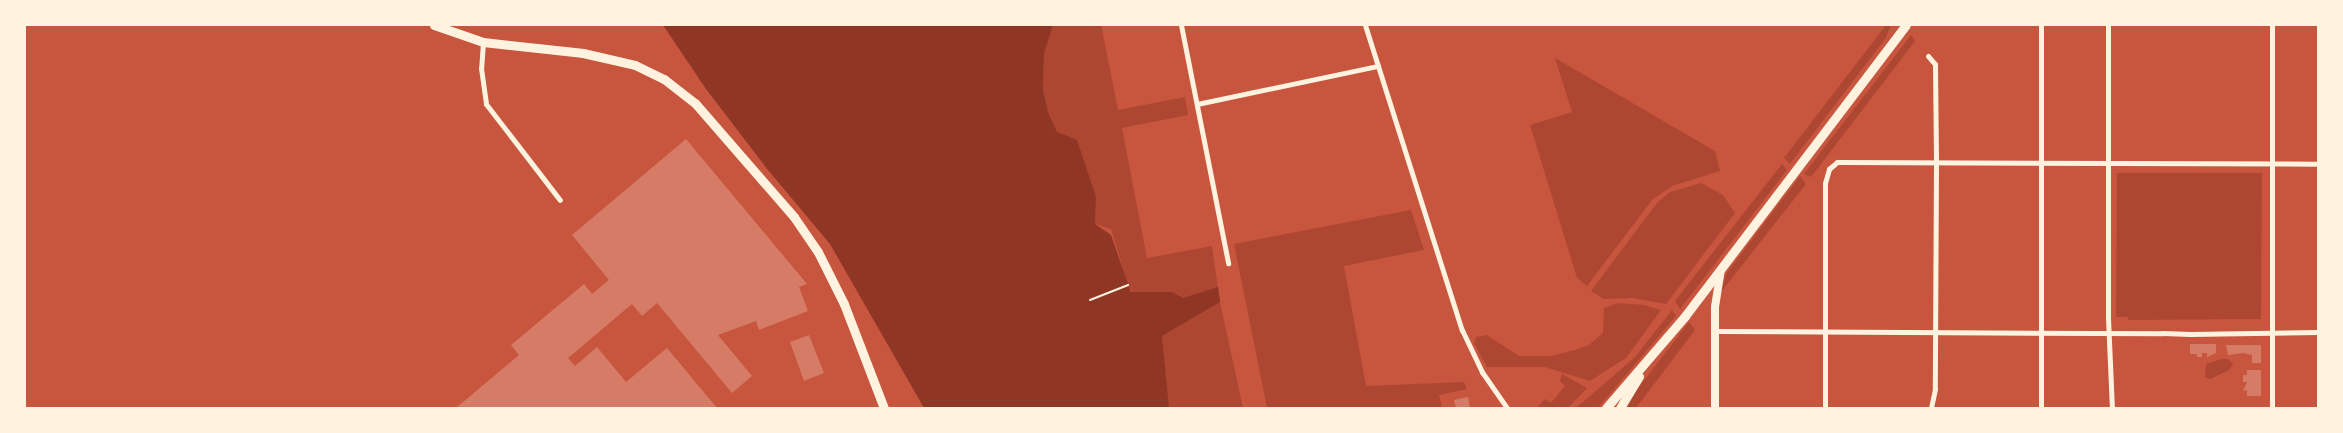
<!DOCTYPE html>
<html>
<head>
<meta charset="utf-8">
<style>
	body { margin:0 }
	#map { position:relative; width:2343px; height:433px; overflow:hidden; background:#c8553d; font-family:Figtree,sans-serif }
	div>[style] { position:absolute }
	.green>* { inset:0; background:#ae4732 }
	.water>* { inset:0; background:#8f3625 }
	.building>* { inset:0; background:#d67c66 }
	.path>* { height:2px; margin:-1px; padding:0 1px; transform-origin:1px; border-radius:1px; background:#fff3e0 }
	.pedestrian>* { height:4.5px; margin:-2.25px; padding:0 2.25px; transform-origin:2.25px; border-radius:2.25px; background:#fff3e0 }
	.minor>* { height:5px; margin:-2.5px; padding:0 2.5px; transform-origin:2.5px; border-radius:2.5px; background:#fff3e0 }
	.tertiary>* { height:8px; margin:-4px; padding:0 4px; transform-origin:4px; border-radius:4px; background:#fff3e0 }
	.secondary>* { height:9px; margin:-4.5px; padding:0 4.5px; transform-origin:4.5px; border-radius:4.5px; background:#fff3e0 }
	.primary>* { height:9px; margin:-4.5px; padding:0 4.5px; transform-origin:4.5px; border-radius:4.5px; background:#fff3e0 }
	span { translate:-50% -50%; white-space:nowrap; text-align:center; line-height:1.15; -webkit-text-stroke:4.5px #fff3e0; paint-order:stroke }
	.frame { position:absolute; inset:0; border:26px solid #fff3e0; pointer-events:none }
</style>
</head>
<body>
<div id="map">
	<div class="green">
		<i style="clip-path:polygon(1053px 25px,1101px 25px,1118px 110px,1185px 97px,1188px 115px,1122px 128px,1147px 258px,1212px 246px,1220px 302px,1243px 408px,1168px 408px,1162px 336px,1128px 285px,1111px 229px,1095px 224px,1096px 197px,1057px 133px,1048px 112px,1043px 89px,1044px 54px)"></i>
		<i style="clip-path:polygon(1886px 25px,1891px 25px,1885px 39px,1790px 164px,1784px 158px)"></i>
		<i style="clip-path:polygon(1911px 35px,1915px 41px,1811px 177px,1804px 174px)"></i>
		<i style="clip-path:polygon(1555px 58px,1715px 151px,1720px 171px,1672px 186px,1652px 200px,1587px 286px,1577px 278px,1530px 125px,1572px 112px)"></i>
		<i style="clip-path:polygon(1782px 164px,1787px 170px,1680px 309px,1675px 301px)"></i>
		<i style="clip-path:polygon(2117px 173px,2262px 173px,2261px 319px,2128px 320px,2128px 317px,2116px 317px)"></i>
		<i style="clip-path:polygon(1800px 176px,1806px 184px,1721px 292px,1726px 274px)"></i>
		<i style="clip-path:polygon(1701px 183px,1723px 195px,1735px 213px,1666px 304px,1632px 298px,1604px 299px,1591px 291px,1657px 203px,1670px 192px)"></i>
		<i style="clip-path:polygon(1411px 210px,1424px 250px,1344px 266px,1366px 386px,1464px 382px,1467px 389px,1439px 395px,1442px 408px,1267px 408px,1234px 244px)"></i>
		<i style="clip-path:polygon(1618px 303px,1644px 305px,1661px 310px,1626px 358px,1590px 381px,1545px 367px,1487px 367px,1474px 343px,1476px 337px,1487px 335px,1519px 356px,1552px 356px,1578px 349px,1589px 345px,1603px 333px,1604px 308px)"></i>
		<i style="clip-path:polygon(1672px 310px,1676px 316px,1598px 408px,1576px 408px,1635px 357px)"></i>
		<i style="clip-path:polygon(1689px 322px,1695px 330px,1636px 408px,1623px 408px)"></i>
		<i style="clip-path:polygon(2221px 359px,2228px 359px,2233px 364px,2229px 370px,2210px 379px,2205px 377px,2206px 364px)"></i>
		<i style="clip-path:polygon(1562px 374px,1587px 388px,1568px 408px,1537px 408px,1545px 399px,1551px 403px,1565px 386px,1560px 381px)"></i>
	</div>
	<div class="water">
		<i style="clip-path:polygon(663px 25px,1053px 25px,1044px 54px,1043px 89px,1048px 112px,1057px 132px,1077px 140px,1096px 197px,1095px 224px,1111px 235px,1131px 292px,1172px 292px,1183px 298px,1218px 287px,1220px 302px,1162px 336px,1169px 408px,924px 408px,830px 244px,768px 170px,706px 89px)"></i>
	</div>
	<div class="building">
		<i style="clip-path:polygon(686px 139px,807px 284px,799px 287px,808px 311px,759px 330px,756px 321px,718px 335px,752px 376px,732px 393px,657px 303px,642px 316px,632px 304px,568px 358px,575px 366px,597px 347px,626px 382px,667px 348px,717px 408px,456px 408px,519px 355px,511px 345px,584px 284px,592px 294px,609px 280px,572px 235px)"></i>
		<i style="clip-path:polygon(809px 335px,824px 373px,804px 381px,790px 342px)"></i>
		<i style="clip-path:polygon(2190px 344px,2216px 344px,2216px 353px,2207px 357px,2207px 353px,2202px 353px,2202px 357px,2197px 357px,2197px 354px,2190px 354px)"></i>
		<i style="clip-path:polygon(2226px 345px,2261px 345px,2261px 363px,2252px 363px,2252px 355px,2243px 353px,2228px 355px)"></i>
		<i style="clip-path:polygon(2247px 370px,2261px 370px,2261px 396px,2247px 396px,2247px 390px,2243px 391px,2247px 382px,2243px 382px,2243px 375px,2247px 375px)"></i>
		<i style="clip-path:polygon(1468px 397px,1470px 408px,1456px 408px,1454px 400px)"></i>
	</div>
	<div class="path">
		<i style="left:1090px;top:300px;width:41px;rotate:-21.5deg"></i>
	</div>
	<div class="pedestrian">
		<i style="left:2163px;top:333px;width:27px;rotate:2deg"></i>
	</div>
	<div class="minor">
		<i style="left:1181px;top:25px;width:243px;rotate:78.8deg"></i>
		<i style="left:1365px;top:25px;width:320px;rotate:72.4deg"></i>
		<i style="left:1462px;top:330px;width:47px;rotate:64.5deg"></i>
		<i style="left:1482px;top:372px;width:44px;rotate:55.2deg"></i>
		<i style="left:2041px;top:25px;width:383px;rotate:90deg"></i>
		<i style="left:2108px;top:25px;width:293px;rotate:90deg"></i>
		<i style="left:2108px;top:318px;width:90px;rotate:87.5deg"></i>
		<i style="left:2272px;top:25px;width:383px;rotate:90deg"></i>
		<i style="left:483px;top:42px;width:26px;rotate:94deg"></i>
		<i style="left:481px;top:68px;width:36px;rotate:82deg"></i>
		<i style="left:486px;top:104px;width:121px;rotate:52.4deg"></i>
		<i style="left:1928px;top:56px;width:11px;rotate:49deg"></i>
		<i style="left:1935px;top:64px;width:99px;rotate:89.4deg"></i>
		<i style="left:1936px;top:163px;width:226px;rotate:90.3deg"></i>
		<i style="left:1935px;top:389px;width:19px;rotate:102deg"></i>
		<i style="left:1197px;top:104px;width:185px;rotate:-11.9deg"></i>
		<i style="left:1716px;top:331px;width:447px;rotate:0.3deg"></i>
		<i style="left:2190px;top:334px;width:128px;rotate:-0.9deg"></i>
		<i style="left:1825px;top:408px;width:225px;rotate:-90deg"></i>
		<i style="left:1825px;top:183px;width:15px;rotate:-74deg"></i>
		<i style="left:1829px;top:169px;width:11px;rotate:-41deg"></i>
		<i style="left:1837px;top:162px;width:481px;rotate:0.2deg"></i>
	</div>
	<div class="tertiary">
		<i style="left:1715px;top:408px;width:101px;rotate:-90deg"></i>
		<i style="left:1715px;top:307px;width:36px;rotate:-81deg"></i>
	</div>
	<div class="secondary">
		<i style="left:434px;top:25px;width:52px;rotate:19.1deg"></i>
		<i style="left:483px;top:42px;width:101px;rotate:6.3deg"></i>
		<i style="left:583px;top:53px;width:53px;rotate:13deg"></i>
		<i style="left:635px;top:65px;width:32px;rotate:26deg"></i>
		<i style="left:664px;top:79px;width:39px;rotate:38deg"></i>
		<i style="left:695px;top:103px;width:151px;rotate:49deg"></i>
		<i style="left:794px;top:217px;width:42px;rotate:55.6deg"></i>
		<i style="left:818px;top:252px;width:58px;rotate:63.4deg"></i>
		<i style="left:844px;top:304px;width:111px;rotate:69deg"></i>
	</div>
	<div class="primary">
		<i style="left:1606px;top:408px;width:121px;rotate:-49.3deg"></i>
		<i style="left:1685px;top:316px;width:365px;rotate:-52.8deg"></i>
		<i style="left:1620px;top:408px;width:37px;rotate:-59deg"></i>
	</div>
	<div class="frame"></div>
</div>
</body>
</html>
